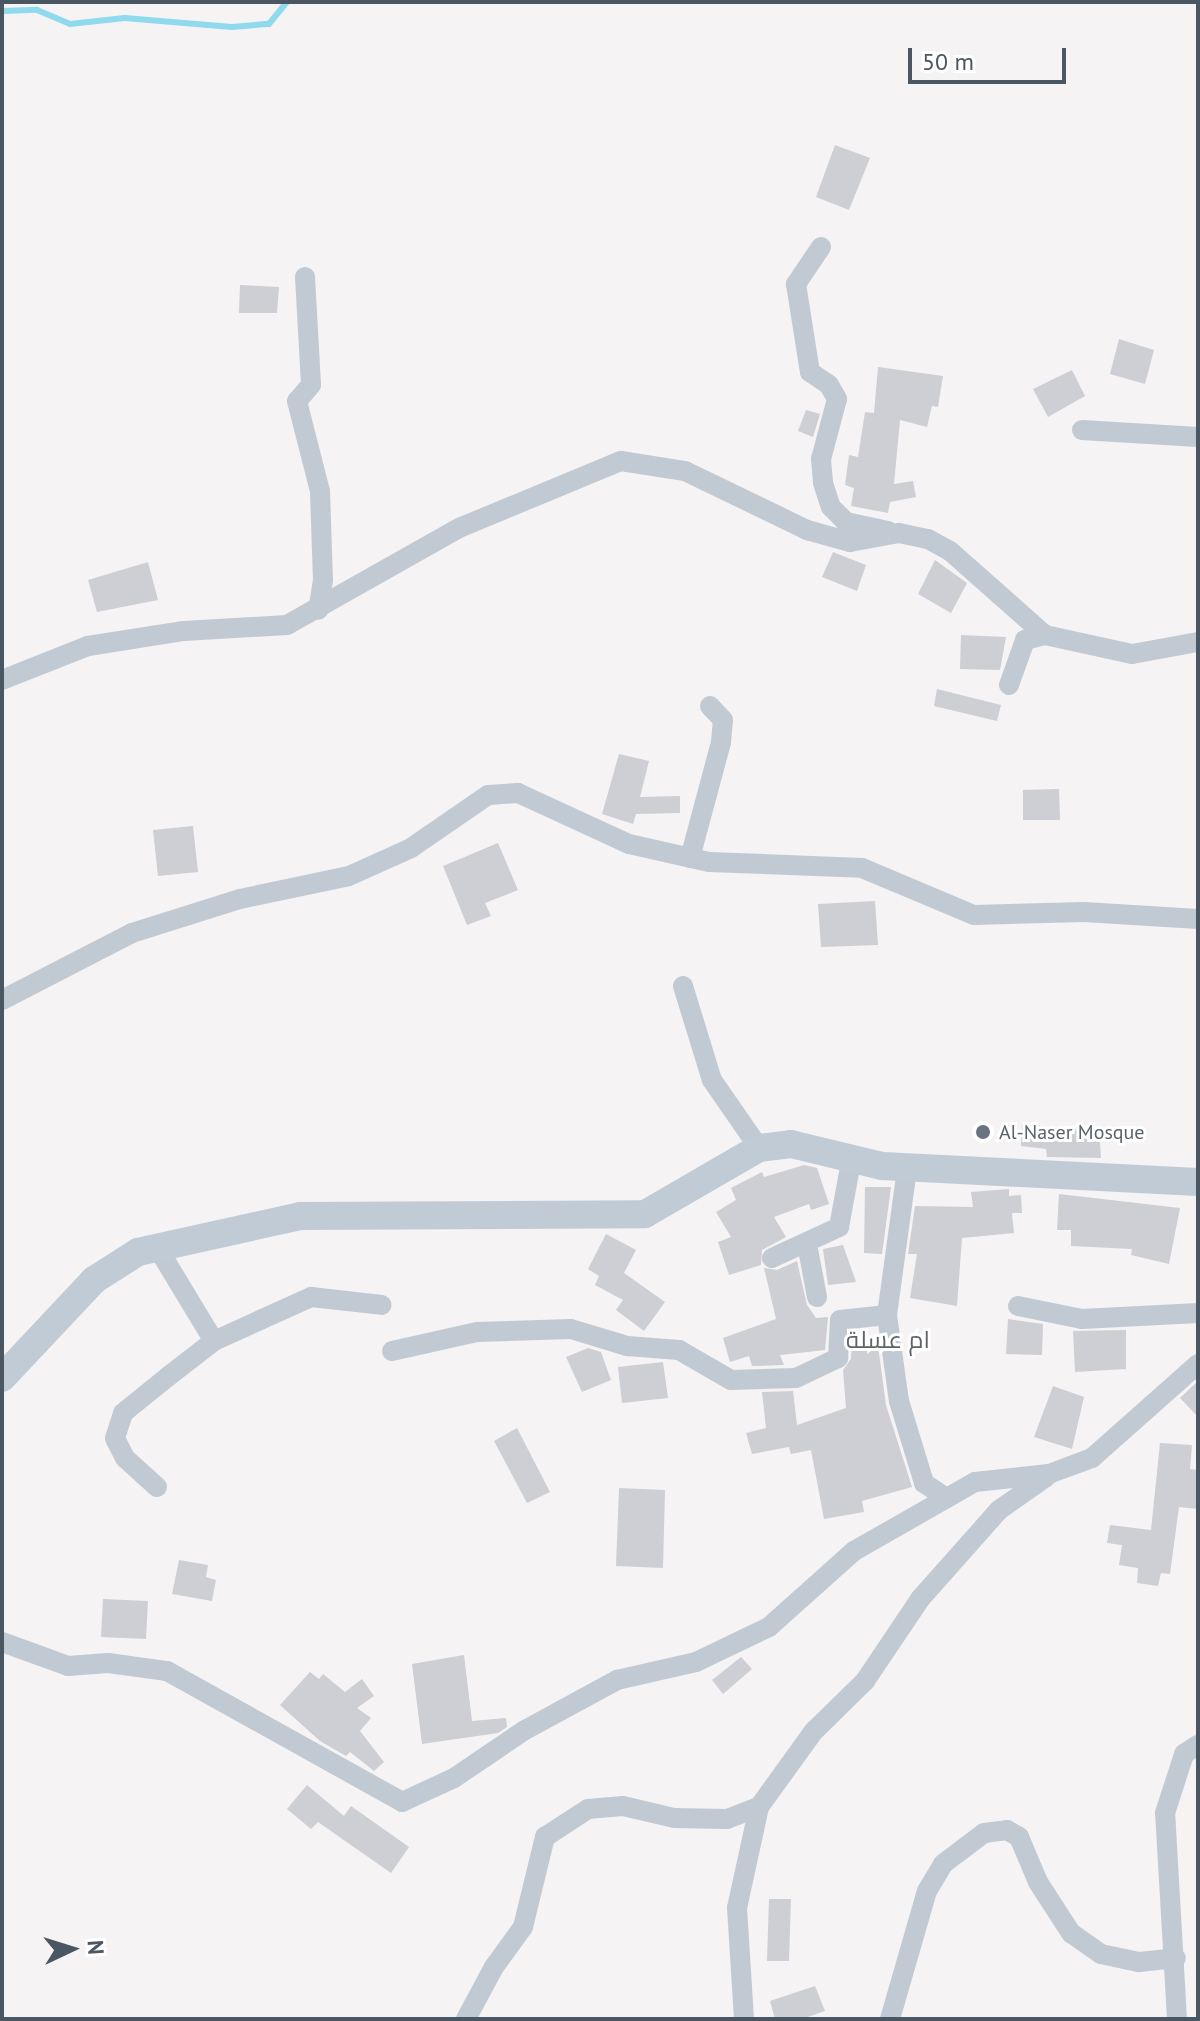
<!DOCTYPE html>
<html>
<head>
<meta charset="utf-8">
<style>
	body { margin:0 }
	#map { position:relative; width:1200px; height:2021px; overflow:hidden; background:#f5f3f3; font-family:"PT Sans",Cairo,sans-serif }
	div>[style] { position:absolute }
	.stream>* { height:6px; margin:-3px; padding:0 3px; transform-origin:3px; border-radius:3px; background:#90daee }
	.building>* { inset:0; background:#cdcfd5 }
	.street>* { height:20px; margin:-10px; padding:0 10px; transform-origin:10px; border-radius:10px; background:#c1cad2 }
	.secondary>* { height:28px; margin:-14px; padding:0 14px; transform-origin:14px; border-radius:14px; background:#c1cbd6 }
	.dots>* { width:22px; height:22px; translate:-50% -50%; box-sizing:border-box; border:4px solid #fff; border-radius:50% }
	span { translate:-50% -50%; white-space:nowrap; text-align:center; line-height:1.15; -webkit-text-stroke:6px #fff; paint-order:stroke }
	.worship-label { font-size:20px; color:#5b616d }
	.left { translate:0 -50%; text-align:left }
	.quarter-label { font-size:24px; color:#5f6368 }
	.frame { position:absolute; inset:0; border:4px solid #4a5661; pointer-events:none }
	.north { position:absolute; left:32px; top:1909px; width:80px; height:80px; -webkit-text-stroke:6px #fff; paint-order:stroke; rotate:86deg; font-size:22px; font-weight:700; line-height:32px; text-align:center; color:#4a5661 }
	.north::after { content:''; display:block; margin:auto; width:28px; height:36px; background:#4a5661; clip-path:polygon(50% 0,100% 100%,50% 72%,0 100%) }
	.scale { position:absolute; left:908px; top:48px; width:158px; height:36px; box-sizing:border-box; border:4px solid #4a5661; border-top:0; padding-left:10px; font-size:24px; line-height:28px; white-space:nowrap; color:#4a5661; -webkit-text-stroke:6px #fff; paint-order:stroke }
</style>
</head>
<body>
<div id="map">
	<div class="stream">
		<i style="left:2px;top:11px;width:35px;rotate:-2deg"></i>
		<i style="left:37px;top:10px;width:36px;rotate:23deg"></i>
		<i style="left:70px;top:24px;width:55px;rotate:-6.2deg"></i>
		<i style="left:125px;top:18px;width:107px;rotate:4.8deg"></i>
		<i style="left:232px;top:27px;width:37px;rotate:-5deg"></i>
		<i style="left:269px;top:24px;width:28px;rotate:-51deg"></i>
	</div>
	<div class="building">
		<i style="clip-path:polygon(835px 145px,870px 158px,849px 210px,816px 197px)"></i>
		<i style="clip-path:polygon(240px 285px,279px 287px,277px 313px,239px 313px)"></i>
		<i style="clip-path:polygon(1119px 339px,1154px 350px,1145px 384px,1110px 374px)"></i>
		<i style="clip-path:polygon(878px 367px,943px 376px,938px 407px,932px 406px,927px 427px,900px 420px,894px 484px,913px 481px,916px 497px,890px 502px,888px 513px,851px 506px,854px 488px,845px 485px,849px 455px,858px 457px,865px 412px,874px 413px)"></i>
		<i style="clip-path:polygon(1072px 370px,1085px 396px,1048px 417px,1033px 389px)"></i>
		<i style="clip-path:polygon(806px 410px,820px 414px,813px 437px,798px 431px)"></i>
		<i style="clip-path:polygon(833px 552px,866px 565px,857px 591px,822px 577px)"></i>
		<i style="clip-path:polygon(935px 560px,967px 583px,951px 613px,918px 594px)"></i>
		<i style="clip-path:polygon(148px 562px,158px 600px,97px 612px,88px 580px)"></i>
		<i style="clip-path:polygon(961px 635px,1006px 637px,1000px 670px,960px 669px)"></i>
		<i style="clip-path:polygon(937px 689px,1001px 705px,997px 721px,934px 706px)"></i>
		<i style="clip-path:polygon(619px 754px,649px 761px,640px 797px,680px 796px,680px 813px,636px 814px,633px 824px,602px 814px)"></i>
		<i style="clip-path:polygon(1059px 789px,1060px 820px,1023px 820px,1023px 790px)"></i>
		<i style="clip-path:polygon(193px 826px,198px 872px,158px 876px,153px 830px)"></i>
		<i style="clip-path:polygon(498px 843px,518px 890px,485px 903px,491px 916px,467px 925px,443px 866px)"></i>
		<i style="clip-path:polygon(875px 901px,878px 945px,821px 947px,818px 904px)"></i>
		<i style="clip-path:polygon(1022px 1124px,1040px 1126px,1040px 1130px,1099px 1128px,1101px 1158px,1047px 1157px,1046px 1149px,1021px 1146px)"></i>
		<i style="clip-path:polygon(804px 1165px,817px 1168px,829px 1204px,811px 1210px,809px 1204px,774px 1217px,786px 1237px,762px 1250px,761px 1265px,729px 1275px,718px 1242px,731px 1237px,716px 1212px,736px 1200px,731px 1188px,762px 1172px,764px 1177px)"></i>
		<i style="clip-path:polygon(865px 1187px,891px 1187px,882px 1254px,864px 1253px)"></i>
		<i style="clip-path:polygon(1009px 1189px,1009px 1196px,1021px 1195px,1022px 1213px,1012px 1213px,1014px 1233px,962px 1238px,957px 1306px,910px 1298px,917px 1254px,908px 1254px,915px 1206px,973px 1207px,971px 1192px)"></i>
		<i style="clip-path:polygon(1059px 1194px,1180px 1208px,1169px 1264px,1131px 1255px,1132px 1249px,1071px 1246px,1071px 1230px,1057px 1230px)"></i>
		<i style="clip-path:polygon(606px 1234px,636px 1250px,624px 1273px,665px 1302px,644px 1331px,616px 1310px,623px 1300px,595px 1285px,599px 1276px,588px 1269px)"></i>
		<i style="clip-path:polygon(843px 1245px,856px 1282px,828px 1285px,823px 1249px)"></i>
		<i style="clip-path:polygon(797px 1261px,807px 1305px,816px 1318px,828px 1317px,825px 1350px,780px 1355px,784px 1365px,752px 1366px,749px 1356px,730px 1362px,723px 1338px,776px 1319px,764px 1268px,777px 1270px)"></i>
		<i style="clip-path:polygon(1008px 1319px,1043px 1324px,1042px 1355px,1006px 1354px)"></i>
		<i style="clip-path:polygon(1126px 1330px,1126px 1369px,1075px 1372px,1073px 1331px)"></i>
		<i style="clip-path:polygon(877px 1339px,886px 1405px,912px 1487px,862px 1501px,864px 1512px,824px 1519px,811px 1450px,791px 1454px,789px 1447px,752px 1454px,746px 1433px,766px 1428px,762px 1392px,793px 1391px,797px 1425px,846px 1408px,843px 1370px,851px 1359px,852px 1341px)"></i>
		<i style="clip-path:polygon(588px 1348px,601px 1352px,611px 1380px,582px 1392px,566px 1357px)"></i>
		<i style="clip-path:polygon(663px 1362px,668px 1398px,622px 1403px,618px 1367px)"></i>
		<i style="clip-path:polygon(1198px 1381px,1198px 1417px,1180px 1398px)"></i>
		<i style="clip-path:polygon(1053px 1386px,1084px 1397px,1072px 1449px,1034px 1437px)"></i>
		<i style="clip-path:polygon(517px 1428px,550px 1492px,527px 1503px,494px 1441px)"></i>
		<i style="clip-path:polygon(1160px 1443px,1192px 1445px,1190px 1469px,1198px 1470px,1198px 1509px,1179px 1507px,1170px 1574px,1161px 1573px,1158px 1586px,1137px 1583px,1138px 1568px,1119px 1565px,1122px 1545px,1107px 1543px,1110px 1525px,1151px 1530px)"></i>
		<i style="clip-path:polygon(619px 1488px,665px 1490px,663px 1568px,616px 1566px)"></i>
		<i style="clip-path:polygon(179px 1560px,208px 1565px,206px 1577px,216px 1580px,212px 1601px,172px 1594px)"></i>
		<i style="clip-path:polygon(103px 1599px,148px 1601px,146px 1639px,101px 1637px)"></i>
		<i style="clip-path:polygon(464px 1655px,472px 1721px,506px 1718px,507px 1727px,498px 1733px,422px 1744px,412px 1664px)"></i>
		<i style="clip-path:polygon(741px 1657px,752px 1669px,723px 1694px,712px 1680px)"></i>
		<i style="clip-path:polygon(310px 1672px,319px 1679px,323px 1674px,345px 1692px,362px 1679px,374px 1696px,357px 1708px,371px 1718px,360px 1731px,384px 1762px,374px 1771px,350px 1752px,346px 1756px,320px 1741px,280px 1705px)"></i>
		<i style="clip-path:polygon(307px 1785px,344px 1816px,351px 1806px,409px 1847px,391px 1873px,318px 1822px,311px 1829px,287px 1809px)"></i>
		<i style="clip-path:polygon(769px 1899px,791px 1899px,789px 1961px,767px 1961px)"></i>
		<i style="clip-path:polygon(815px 1986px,825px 2011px,802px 2019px,775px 2019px,770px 2001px)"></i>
	</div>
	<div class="street">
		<i style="left:821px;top:247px;width:45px;rotate:124deg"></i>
		<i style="left:796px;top:284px;width:89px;rotate:81deg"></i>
		<i style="left:810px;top:372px;width:23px;rotate:34deg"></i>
		<i style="left:829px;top:385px;width:16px;rotate:60deg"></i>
		<i style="left:837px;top:399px;width:62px;rotate:104.9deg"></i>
		<i style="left:821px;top:459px;width:24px;rotate:85deg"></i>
		<i style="left:823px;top:483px;width:25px;rotate:72deg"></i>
		<i style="left:831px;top:507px;width:21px;rotate:45deg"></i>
		<i style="left:846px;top:522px;width:43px;rotate:12.1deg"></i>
		<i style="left:305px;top:277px;width:108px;rotate:86.8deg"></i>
		<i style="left:311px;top:385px;width:21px;rotate:131deg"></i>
		<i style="left:297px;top:401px;width:93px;rotate:75.7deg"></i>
		<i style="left:320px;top:491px;width:89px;rotate:88.1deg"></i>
		<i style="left:323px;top:580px;width:30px;rotate:99deg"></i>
		<i style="left:1082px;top:430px;width:116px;rotate:3.5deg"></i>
		<i style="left:2px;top:680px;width:92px;rotate:-21.6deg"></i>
		<i style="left:88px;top:646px;width:97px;rotate:-8.9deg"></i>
		<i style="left:184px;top:631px;width:103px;rotate:-3.3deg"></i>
		<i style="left:287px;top:625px;width:197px;rotate:-29.4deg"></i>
		<i style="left:459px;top:528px;width:175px;rotate:-22.5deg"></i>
		<i style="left:621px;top:461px;width:65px;rotate:8.9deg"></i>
		<i style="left:685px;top:471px;width:136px;rotate:25.8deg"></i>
		<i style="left:807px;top:530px;width:45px;rotate:15.6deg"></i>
		<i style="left:850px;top:542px;width:50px;rotate:-10.4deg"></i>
		<i style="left:899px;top:533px;width:30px;rotate:12deg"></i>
		<i style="left:928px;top:539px;width:25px;rotate:29deg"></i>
		<i style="left:950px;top:551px;width:127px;rotate:41.5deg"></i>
		<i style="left:1045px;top:635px;width:89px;rotate:12.3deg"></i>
		<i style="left:1132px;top:654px;width:67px;rotate:-10.3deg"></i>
		<i style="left:1009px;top:685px;width:48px;rotate:-70.4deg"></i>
		<i style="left:1025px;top:640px;width:21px;rotate:-14deg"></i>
		<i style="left:690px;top:858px;width:120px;rotate:-75deg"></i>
		<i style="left:721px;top:742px;width:22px;rotate:-85deg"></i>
		<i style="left:723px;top:720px;width:19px;rotate:-133deg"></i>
		<i style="left:683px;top:986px;width:98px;rotate:72.9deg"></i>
		<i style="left:712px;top:1080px;width:83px;rotate:55.3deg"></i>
		<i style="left:2px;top:1000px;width:146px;rotate:-27.3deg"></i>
		<i style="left:132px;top:933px;width:113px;rotate:-17.5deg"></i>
		<i style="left:240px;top:899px;width:111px;rotate:-11.9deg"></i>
		<i style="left:349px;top:876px;width:68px;rotate:-24.3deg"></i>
		<i style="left:411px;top:848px;width:93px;rotate:-34.5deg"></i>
		<i style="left:488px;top:795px;width:30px;rotate:-4deg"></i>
		<i style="left:518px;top:793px;width:122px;rotate:24.7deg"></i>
		<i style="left:629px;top:844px;width:82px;rotate:12.7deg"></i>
		<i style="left:709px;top:862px;width:153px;rotate:2.2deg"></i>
		<i style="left:862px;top:868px;width:121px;rotate:22.8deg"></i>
		<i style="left:974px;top:915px;width:110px;rotate:-1.6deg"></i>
		<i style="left:1084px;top:912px;width:114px;rotate:3.5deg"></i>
		<i style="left:907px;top:1169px;width:147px;rotate:97.8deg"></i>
		<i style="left:887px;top:1315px;width:87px;rotate:82.1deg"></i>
		<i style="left:899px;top:1401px;width:86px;rotate:73deg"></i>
		<i style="left:924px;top:1483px;width:27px;rotate:34deg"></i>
		<i style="left:807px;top:1244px;width:54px;rotate:79.3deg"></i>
		<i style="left:157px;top:1247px;width:110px;rotate:58.8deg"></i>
		<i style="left:772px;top:1258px;width:74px;rotate:-24.8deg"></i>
		<i style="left:839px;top:1227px;width:72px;rotate:-79.6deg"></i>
		<i style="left:1018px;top:1306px;width:65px;rotate:11.5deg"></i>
		<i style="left:1082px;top:1319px;width:116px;rotate:-3deg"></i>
		<i style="left:392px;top:1351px;width:87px;rotate:-12.6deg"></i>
		<i style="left:477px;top:1332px;width:94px;rotate:-1.8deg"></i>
		<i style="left:571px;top:1329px;width:59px;rotate:16.9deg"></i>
		<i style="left:627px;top:1346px;width:52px;rotate:4.4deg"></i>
		<i style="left:679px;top:1350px;width:60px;rotate:30deg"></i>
		<i style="left:731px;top:1380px;width:65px;rotate:-1.8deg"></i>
		<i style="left:796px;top:1378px;width:47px;rotate:-25.5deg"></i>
		<i style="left:838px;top:1358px;width:38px;rotate:-87deg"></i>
		<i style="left:840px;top:1320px;width:47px;rotate:-6.1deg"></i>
		<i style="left:157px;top:1487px;width:43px;rotate:-137.8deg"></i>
		<i style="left:125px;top:1458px;width:22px;rotate:-117deg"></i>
		<i style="left:115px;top:1438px;width:26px;rotate:-72deg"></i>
		<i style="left:123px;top:1413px;width:60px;rotate:-39deg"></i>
		<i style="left:170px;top:1375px;width:56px;rotate:-37.7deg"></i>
		<i style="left:214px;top:1341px;width:107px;rotate:-24.4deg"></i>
		<i style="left:311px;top:1297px;width:71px;rotate:6.4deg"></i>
		<i style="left:2px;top:1642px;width:70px;rotate:20deg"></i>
		<i style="left:68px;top:1666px;width:40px;rotate:-4.3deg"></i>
		<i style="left:108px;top:1663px;width:60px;rotate:7.7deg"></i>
		<i style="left:167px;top:1671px;width:269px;rotate:29.1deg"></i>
		<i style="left:402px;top:1802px;width:57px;rotate:-24.8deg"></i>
		<i style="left:454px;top:1778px;width:86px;rotate:-34.1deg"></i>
		<i style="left:525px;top:1730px;width:105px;rotate:-28.5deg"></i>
		<i style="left:617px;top:1680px;width:81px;rotate:-12.8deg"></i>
		<i style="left:696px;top:1662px;width:81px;rotate:-25.6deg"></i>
		<i style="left:769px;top:1627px;width:114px;rotate:-41.8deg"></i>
		<i style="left:854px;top:1551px;width:139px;rotate:-29.7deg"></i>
		<i style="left:975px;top:1482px;width:74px;rotate:-6.2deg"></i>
		<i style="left:1049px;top:1474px;width:46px;rotate:-20.4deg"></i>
		<i style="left:1092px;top:1458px;width:142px;rotate:-41.6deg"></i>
		<i style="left:466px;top:2019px;width:59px;rotate:-61.7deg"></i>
		<i style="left:494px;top:1967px;width:49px;rotate:-54.1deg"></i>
		<i style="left:523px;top:1927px;width:93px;rotate:-76.3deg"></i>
		<i style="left:545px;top:1837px;width:51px;rotate:-33.1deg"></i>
		<i style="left:588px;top:1809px;width:35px;rotate:-5deg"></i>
		<i style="left:623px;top:1806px;width:52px;rotate:13.2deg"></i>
		<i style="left:674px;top:1818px;width:53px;rotate:1.1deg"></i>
		<i style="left:727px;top:1819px;width:34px;rotate:-21deg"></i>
		<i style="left:759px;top:1807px;width:92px;rotate:-54.2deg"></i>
		<i style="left:813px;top:1732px;width:73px;rotate:-44.4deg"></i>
		<i style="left:865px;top:1681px;width:99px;rotate:-56.1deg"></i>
		<i style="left:920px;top:1599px;width:119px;rotate:-48.4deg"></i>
		<i style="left:999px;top:1510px;width:57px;rotate:-35.1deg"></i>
		<i style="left:744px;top:2019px;width:111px;rotate:-93.6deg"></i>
		<i style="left:737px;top:1908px;width:103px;rotate:-77.7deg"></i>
		<i style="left:890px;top:2019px;width:133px;rotate:-73.9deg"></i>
		<i style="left:927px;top:1891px;width:31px;rotate:-59deg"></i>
		<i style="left:943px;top:1864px;width:51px;rotate:-37.1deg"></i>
		<i style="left:984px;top:1833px;width:23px;rotate:-7deg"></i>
		<i style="left:1007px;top:1830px;width:14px;rotate:30deg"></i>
		<i style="left:1019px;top:1837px;width:49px;rotate:67.1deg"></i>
		<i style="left:1038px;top:1882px;width:61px;rotate:57.1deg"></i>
		<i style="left:1071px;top:1933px;width:37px;rotate:35deg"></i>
		<i style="left:1101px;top:1954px;width:39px;rotate:12deg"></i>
		<i style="left:1139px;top:1962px;width:37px;rotate:-6deg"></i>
		<i style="left:1177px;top:2019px;width:206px;rotate:-93.3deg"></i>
		<i style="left:1165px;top:1813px;width:62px;rotate:-72.1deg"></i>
		<i style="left:1184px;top:1754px;width:17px;rotate:-33deg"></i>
	</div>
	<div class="secondary">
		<i style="left:2px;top:1378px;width:134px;rotate:-46.8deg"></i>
		<i style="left:94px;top:1280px;width:52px;rotate:-32.5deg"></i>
		<i style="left:138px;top:1252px;width:166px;rotate:-12.5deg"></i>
		<i style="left:300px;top:1216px;width:345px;rotate:-0.3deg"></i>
		<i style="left:645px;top:1214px;width:132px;rotate:-30.1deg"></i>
		<i style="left:759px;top:1148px;width:32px;rotate:-7deg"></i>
		<i style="left:791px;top:1144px;width:94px;rotate:13.6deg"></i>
		<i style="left:882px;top:1166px;width:316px;rotate:2.9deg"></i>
	</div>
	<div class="dots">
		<i style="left:983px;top:1132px;background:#6b7280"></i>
	</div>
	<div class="worship-label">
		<span class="left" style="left:999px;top:1132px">Al-Naser Mosque</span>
	</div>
	<div class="quarter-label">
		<span style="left:888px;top:1340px">ام عسلة</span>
	</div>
	<div class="frame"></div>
	<div class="north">N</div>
	<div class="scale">50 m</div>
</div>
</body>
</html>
